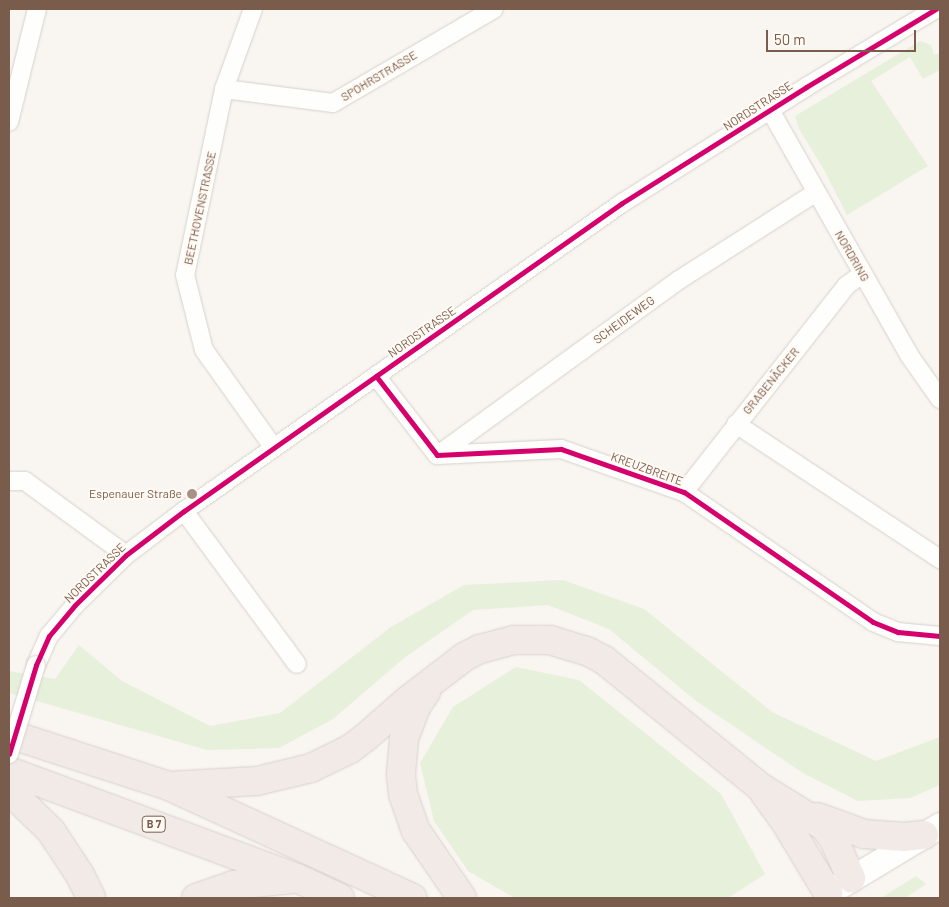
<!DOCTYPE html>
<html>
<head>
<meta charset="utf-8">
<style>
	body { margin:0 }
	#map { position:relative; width:949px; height:907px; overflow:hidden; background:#f9f5f0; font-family:Barlow,sans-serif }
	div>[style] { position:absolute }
	.green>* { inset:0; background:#e7f0db }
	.roads { filter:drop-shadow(0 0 1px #d7d1cb) drop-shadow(0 0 1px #d7d1cb) }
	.street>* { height:18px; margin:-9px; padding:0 9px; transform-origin:9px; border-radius:9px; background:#fefefd }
	.secondary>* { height:25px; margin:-12.5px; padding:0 12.5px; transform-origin:12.5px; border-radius:12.5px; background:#fefefd }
	.highway>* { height:28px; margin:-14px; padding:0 14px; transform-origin:14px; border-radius:14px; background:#f2eae7 }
	.bridges { filter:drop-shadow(0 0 1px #d7d1cb) drop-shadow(0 0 1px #d7d1cb) }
	.street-bridge>* { height:18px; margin:-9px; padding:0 9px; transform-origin:9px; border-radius:9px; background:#fefefd }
	.cycleway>* { height:5px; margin:-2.5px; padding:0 2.5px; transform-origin:2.5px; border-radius:2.5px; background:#d6006c }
	.dots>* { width:14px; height:14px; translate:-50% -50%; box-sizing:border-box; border:2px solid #fffaf3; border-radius:50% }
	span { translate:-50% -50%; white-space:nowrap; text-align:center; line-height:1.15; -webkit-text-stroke:4px #fffaf3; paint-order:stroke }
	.shield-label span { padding:1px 4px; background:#fffaf3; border:1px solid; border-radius:4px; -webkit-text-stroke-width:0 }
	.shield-label { font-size:11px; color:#7a5c4d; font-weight:700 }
	.street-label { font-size:12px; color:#7a5c4d }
	.poi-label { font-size:12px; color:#7a5c4d }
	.right { translate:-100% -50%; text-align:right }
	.frame { position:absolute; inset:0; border:10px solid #7a5c4d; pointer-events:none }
	.scale { position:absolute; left:766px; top:30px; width:150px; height:22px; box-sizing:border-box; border:2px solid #7a5c4d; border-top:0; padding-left:6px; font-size:15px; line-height:18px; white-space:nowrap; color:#7a5c4d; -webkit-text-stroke:4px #fffaf3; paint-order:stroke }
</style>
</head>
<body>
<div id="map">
	<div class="green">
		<i style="clip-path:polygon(920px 41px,931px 45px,934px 55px,940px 53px,940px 70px,923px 79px,910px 57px,871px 81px,928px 166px,847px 215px,823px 168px,799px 129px,795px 116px)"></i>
		<i style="clip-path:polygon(563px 580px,644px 609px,772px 712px,876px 761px,940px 737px,940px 785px,910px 798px,858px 801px,803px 773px,696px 701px,609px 629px,548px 605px,473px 610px,404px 658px,333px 719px,279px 748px,207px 750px,9px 693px,9px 671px,55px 679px,79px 645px,122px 681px,210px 726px,280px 713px,391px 627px,464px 585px)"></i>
		<i style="clip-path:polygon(516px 667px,579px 680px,721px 794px,765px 874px,728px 898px,515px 898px,468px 871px,434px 821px,420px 763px,453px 707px)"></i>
		<i style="clip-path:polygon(916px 876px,926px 884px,905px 898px,881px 898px)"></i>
	</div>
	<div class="roads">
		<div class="street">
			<i style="left:253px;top:9px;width:85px;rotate:109.9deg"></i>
			<i style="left:224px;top:89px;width:190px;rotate:101.8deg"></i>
			<i style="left:185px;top:275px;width:77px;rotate:75.8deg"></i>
			<i style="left:204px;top:350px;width:120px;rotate:54.5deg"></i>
			<i style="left:224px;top:89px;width:110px;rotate:7.3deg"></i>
			<i style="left:333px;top:103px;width:186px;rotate:-30.3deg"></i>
			<i style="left:770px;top:110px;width:282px;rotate:60.4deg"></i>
			<i style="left:909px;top:355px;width:54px;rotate:54.8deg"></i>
			<i style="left:9px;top:122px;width:116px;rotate:-76.1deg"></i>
			<i style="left:376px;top:376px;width:100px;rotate:52.3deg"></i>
			<i style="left:437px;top:455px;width:124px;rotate:-2.8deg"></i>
			<i style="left:561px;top:449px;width:130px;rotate:19.3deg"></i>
			<i style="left:684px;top:492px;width:229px;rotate:34.5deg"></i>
			<i style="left:873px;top:622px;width:27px;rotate:22deg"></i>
			<i style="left:898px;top:632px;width:42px;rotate:5.4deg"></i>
			<i style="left:736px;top:424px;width:245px;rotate:33.5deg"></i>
			<i style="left:438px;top:455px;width:298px;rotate:-36deg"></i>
			<i style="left:679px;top:280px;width:161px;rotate:-32.6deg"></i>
			<i style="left:9px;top:481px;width:16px"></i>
			<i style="left:25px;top:481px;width:125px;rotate:36.2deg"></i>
			<i style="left:684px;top:492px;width:263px;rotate:-51.8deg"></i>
			<i style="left:847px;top:285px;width:19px;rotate:-35deg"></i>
			<i style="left:184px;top:511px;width:190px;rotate:53.6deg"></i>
			<i style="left:36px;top:665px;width:32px;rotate:-66deg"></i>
			<i style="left:49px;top:636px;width:40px;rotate:-50deg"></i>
			<i style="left:75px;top:605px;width:71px;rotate:-44.4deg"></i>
			<i style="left:126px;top:555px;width:73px;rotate:-37.2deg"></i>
			<i style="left:184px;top:511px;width:535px;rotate:-35.11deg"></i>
			<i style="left:622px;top:203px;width:218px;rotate:-32.2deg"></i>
			<i style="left:806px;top:87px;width:152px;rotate:-31deg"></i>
		</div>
		<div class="secondary">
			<i style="left:834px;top:889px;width:124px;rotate:-31.1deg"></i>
		</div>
		<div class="highway">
			<i style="left:426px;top:692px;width:18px;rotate:124deg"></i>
			<i style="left:416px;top:707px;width:34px;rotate:111deg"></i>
			<i style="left:404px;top:739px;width:36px;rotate:95deg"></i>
			<i style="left:401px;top:775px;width:19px;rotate:84deg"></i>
			<i style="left:403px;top:794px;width:39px;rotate:71deg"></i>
			<i style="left:416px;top:831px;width:81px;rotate:55.5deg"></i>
			<i style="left:9px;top:734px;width:168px;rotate:18deg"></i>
			<i style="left:169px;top:786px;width:268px;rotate:24.7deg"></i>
			<i style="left:9px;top:771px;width:309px;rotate:20.4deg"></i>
			<i style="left:299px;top:879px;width:45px;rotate:24.9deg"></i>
			<i style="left:169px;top:786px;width:88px;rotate:-3.3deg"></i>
			<i style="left:257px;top:781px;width:56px;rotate:-13.5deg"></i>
			<i style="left:311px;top:768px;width:43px;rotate:-26deg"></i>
			<i style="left:350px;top:749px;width:21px;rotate:-37deg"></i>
			<i style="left:367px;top:736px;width:55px;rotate:-41.3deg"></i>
			<i style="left:408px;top:700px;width:71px;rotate:-37.5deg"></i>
			<i style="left:464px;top:657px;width:18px;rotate:-27deg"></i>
			<i style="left:480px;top:649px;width:35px;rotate:-15deg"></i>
			<i style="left:514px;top:640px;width:36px"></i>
			<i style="left:550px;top:640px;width:39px;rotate:17deg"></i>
			<i style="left:587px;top:651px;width:19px;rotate:28deg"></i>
			<i style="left:604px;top:660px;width:201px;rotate:39.1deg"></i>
			<i style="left:760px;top:787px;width:76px;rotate:31.6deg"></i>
			<i style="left:825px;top:827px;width:16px;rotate:55deg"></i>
			<i style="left:834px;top:840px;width:42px;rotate:65.9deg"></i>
			<i style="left:9px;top:790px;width:59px;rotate:44.3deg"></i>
			<i style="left:51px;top:831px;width:53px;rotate:56.6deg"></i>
			<i style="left:80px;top:875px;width:25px;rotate:64deg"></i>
			<i style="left:765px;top:794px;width:36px;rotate:54deg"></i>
			<i style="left:786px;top:823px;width:82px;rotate:59deg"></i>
			<i style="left:817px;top:817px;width:50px;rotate:19.9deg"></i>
			<i style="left:864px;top:834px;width:40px;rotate:4.3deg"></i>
			<i style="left:904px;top:837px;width:20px;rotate:-6deg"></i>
			<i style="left:196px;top:898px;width:40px;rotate:-18.9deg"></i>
			<i style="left:234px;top:885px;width:58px;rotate:-5.9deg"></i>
		</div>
	</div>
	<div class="bridges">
		<div class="street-bridge">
			<i style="left:9px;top:754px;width:93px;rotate:-73.1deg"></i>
		</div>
	</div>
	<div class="cycleway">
		<i style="left:376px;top:376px;width:100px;rotate:52.3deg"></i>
		<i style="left:437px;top:455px;width:124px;rotate:-2.8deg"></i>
		<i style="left:561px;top:449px;width:130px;rotate:19.3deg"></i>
		<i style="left:684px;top:492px;width:229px;rotate:34.5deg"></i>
		<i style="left:873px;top:622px;width:27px;rotate:22deg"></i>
		<i style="left:898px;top:632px;width:42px;rotate:5.4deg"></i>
		<i style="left:9px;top:754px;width:93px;rotate:-73.1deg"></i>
		<i style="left:36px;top:665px;width:32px;rotate:-66deg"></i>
		<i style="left:49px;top:636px;width:40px;rotate:-50deg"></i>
		<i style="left:75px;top:605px;width:71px;rotate:-44.4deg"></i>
		<i style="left:126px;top:555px;width:73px;rotate:-37.2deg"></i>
		<i style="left:184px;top:511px;width:535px;rotate:-35.11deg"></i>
		<i style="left:622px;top:203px;width:218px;rotate:-32.2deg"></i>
		<i style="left:806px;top:87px;width:152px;rotate:-31deg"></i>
	</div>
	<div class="dots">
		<i style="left:192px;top:494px;background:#a69286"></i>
	</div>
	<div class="shield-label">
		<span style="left:154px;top:824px">B 7</span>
	</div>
	<div class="street-label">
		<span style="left:379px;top:76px;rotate:-31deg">SPOHRSTRASSE</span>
		<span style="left:758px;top:106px;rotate:-33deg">NORDSTRASSE</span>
		<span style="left:200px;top:208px;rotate:-78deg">BEETHOVENSTRASSE</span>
		<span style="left:852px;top:256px;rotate:60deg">NORDRING</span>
		<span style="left:624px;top:320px;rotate:-36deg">SCHEIDEWEG</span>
		<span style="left:422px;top:332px;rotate:-35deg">NORDSTRASSE</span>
		<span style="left:771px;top:381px;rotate:-51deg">GRABENÄCKER</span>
		<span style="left:647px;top:469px;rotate:20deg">KREUZBREITE</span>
		<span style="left:95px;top:573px;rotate:-44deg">NORDSTRASSE</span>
	</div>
	<div class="poi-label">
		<span class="right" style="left:182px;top:494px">Espenauer Straße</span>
	</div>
	<div class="frame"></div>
	<div class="scale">50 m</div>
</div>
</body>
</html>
